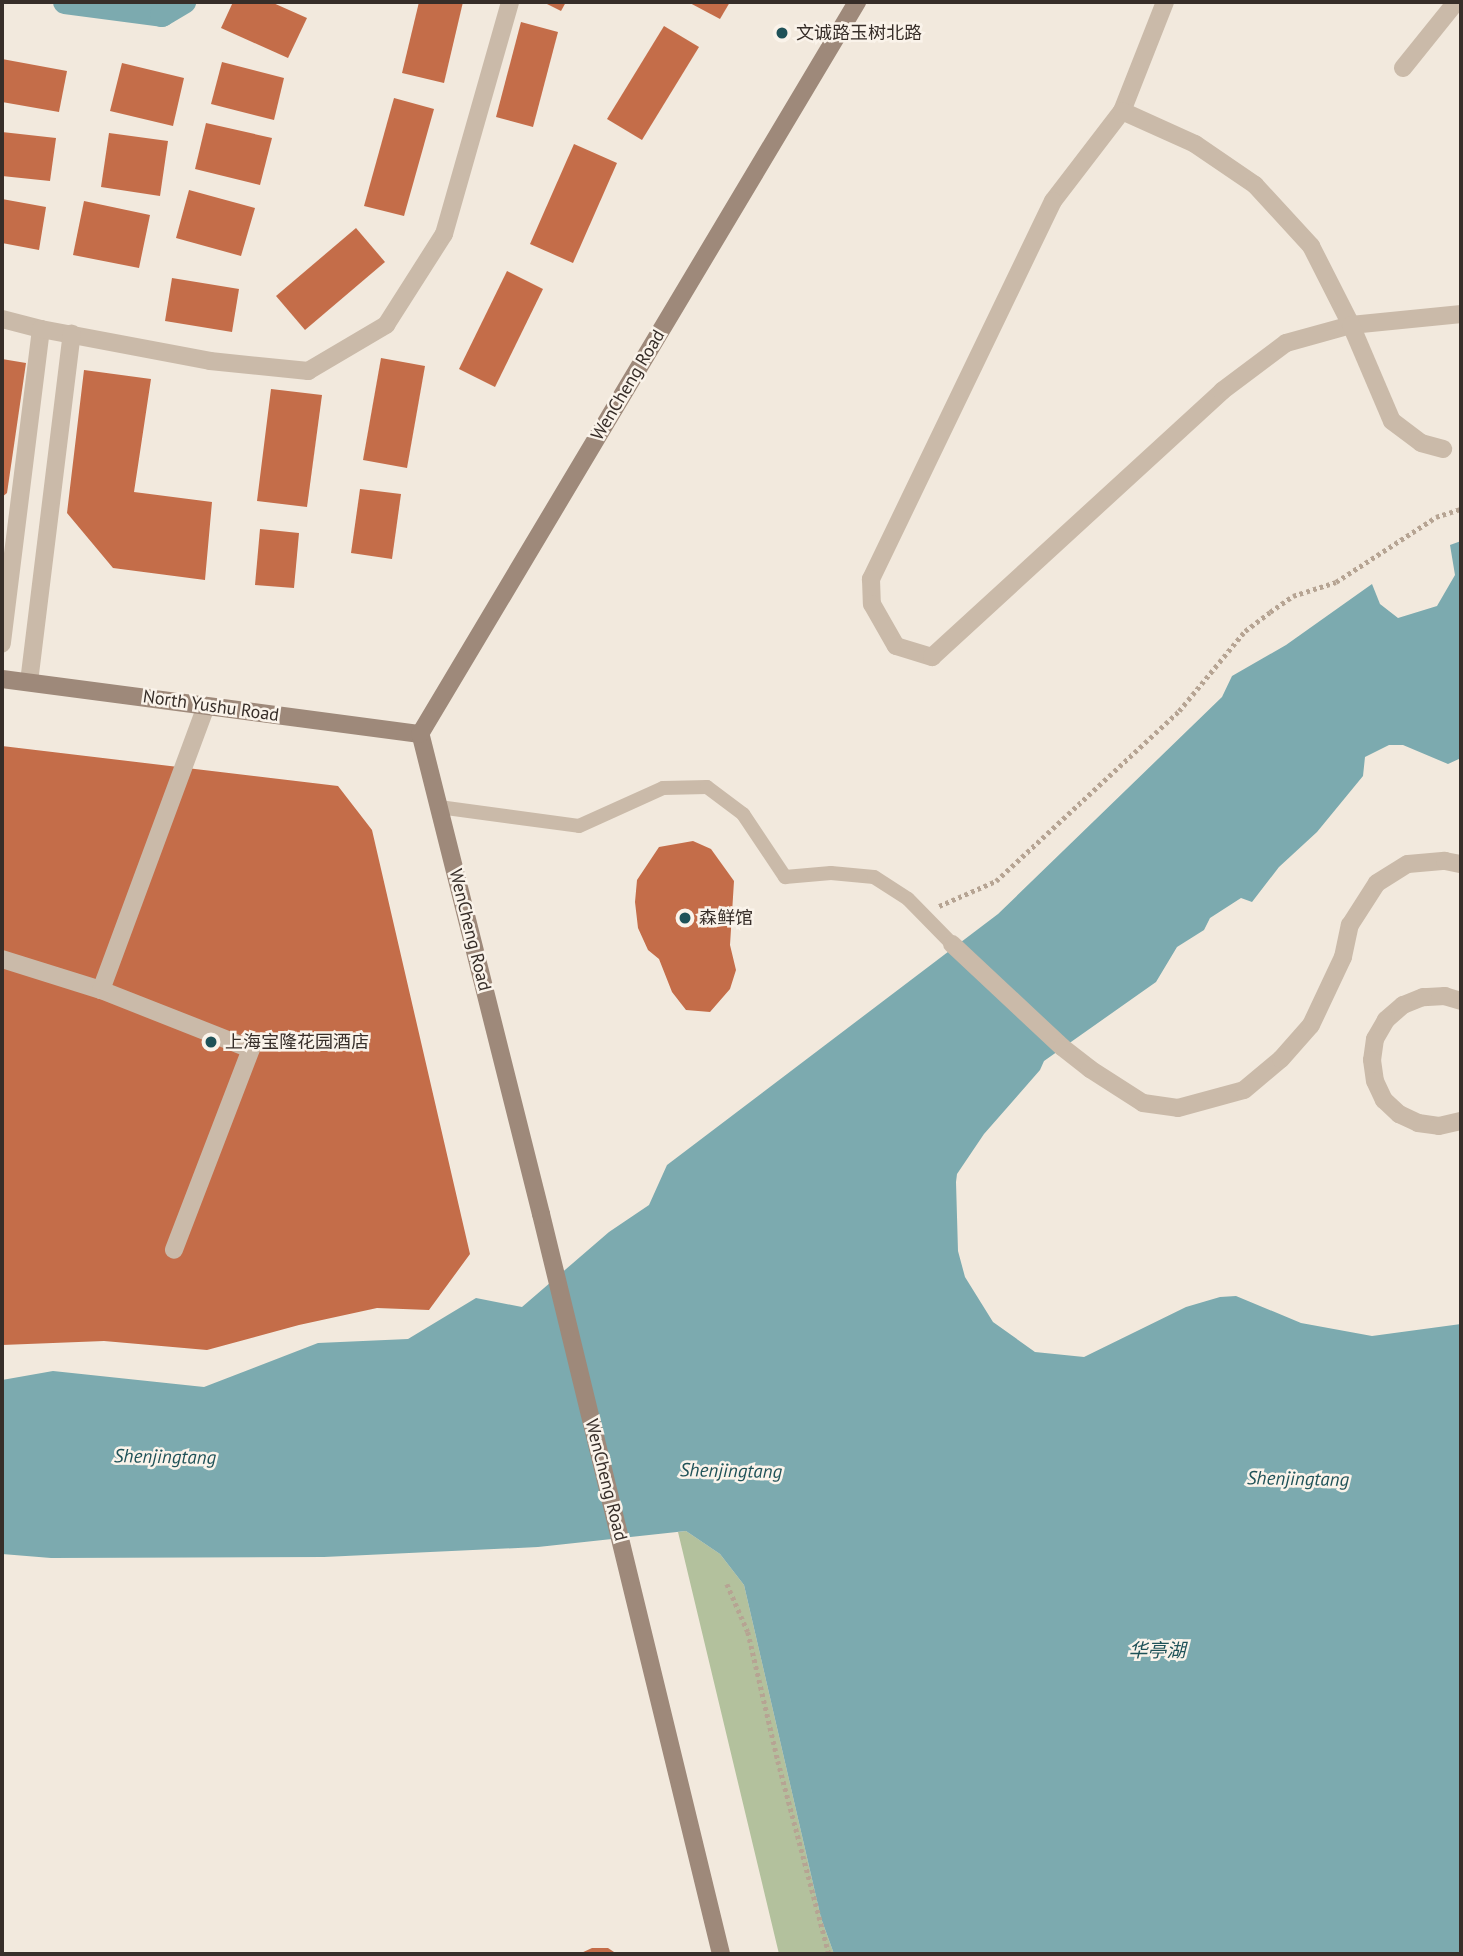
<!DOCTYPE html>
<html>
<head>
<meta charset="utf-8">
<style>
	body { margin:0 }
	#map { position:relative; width:1463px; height:1956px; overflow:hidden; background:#f2e9dd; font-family:"PT Sans","Noto Sans SC",sans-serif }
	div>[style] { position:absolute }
	.green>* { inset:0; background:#b3c19d }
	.water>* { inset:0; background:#7caaaf }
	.canal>* { height:24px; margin:-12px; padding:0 12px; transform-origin:12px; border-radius:12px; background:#7caaaf }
	.building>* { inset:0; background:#c46d49 }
	.path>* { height:4.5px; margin-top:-2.25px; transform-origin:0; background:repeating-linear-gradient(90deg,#b6a493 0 3.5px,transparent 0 7px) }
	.lane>* { height:14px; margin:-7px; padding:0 7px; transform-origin:7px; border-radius:7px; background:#cabaa9 }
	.street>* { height:18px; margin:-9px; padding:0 9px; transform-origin:9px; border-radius:9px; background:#cabaa9 }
	.secondary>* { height:18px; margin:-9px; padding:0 9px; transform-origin:9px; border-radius:9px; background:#9e897a }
	.dots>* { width:19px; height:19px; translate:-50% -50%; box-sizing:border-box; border:4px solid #faf3ea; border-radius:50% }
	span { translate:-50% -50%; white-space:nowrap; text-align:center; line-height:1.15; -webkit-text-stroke:5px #faf3ea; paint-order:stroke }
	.poi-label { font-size:18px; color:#372e29 }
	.left { translate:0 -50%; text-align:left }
	.street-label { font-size:18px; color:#372e29 }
	.water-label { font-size:19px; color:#1f5258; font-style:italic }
	.frame { position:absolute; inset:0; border:4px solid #372e29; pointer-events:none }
</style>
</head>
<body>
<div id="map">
	<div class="green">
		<i style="clip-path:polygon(686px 1531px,720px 1554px,744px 1585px,821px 1918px,834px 1954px,779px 1954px,678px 1532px)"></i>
	</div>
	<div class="water">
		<i style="clip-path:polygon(1461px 541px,1461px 758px,1448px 764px,1403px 745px,1389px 745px,1365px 757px,1363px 776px,1317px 832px,1279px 867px,1252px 902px,1241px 898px,1210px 918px,1204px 930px,1177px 947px,1156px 982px,1044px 1061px,1040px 1070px,984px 1134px,957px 1174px,956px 1182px,958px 1251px,965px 1277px,993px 1322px,1035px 1352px,1084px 1357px,1186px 1307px,1220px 1297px,1236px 1296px,1301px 1323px,1372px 1336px,1461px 1324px,1461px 1954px,834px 1954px,821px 1918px,744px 1585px,720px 1554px,686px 1531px,538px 1547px,324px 1557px,51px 1558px,2px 1554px,2px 1380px,53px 1371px,204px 1387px,318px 1343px,408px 1339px,476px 1298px,522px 1307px,609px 1232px,649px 1205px,667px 1165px,998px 914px,1222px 697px,1232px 676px,1286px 645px,1372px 584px,1380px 604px,1398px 618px,1437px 606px,1455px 575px,1450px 545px)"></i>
	</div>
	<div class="canal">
		<i style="left:65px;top:2px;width:98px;rotate:7.6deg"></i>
		<i style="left:162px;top:15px;width:26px;rotate:-31deg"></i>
	</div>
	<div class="building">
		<i style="clip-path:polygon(233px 2px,271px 2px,307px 18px,288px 58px,221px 28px)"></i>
		<i style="clip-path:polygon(419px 2px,463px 2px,444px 83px,402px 73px)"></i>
		<i style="clip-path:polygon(543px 2px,566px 2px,561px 11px)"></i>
		<i style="clip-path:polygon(688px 2px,730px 2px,720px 19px)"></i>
		<i style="clip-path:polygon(521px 22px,558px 32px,533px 127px,496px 117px)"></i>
		<i style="clip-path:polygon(664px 26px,699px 47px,642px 140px,607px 119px)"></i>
		<i style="clip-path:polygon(2px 59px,67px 71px,59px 112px,2px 102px)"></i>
		<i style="clip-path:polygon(222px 62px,284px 78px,274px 120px,211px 104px)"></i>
		<i style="clip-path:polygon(122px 63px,184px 78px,173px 126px,110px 111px)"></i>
		<i style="clip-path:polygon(394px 98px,434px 109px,404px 216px,364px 206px)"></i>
		<i style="clip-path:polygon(206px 123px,272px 138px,260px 185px,195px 169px)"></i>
		<i style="clip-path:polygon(2px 132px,56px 138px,50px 181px,2px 176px)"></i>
		<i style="clip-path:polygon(109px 133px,168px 141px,160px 196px,101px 187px)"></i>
		<i style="clip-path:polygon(574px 144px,617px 163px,573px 263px,530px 244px)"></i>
		<i style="clip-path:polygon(189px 190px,255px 208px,241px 256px,176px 238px)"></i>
		<i style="clip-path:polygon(2px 199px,46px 207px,39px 250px,2px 243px)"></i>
		<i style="clip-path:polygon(84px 201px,150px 215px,139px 268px,73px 255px)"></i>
		<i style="clip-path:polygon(356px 228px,385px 262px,305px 330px,276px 296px)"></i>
		<i style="clip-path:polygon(507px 271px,543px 289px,495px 387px,459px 369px)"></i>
		<i style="clip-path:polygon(172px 278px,239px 289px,232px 332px,165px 321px)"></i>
		<i style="clip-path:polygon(381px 358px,425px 366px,407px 468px,363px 460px)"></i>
		<i style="clip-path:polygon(2px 359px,26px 363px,7px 493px,2px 497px)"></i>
		<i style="clip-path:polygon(84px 370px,151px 379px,134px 492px,212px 502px,205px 580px,113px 568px,67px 513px)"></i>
		<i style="clip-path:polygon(271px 389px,322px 395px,307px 507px,257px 501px)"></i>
		<i style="clip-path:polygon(360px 489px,401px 494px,392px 559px,351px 553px)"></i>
		<i style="clip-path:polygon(260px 529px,299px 533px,294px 588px,255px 585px)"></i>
		<i style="clip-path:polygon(2px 746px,338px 786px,372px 830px,470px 1254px,429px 1310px,377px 1308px,299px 1325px,207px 1350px,104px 1341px,2px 1345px)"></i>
		<i style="clip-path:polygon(693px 841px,711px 849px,734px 881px,730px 945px,736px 970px,730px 989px,710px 1012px,686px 1010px,672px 992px,659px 959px,648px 950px,638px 928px,635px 902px,637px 880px,659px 847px)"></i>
		<i style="clip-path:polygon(592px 1948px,608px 1948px,617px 1954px,579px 1954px)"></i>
	</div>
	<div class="path">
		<i style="left:939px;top:906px;width:62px;rotate:-23.7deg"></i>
		<i style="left:996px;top:881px;width:250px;rotate:-42.9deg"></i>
		<i style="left:1179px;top:711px;width:104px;rotate:-50.5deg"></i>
		<i style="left:1245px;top:631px;width:31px;rotate:-37deg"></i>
		<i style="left:1270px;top:612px;width:28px;rotate:-35deg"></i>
		<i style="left:1293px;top:596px;width:45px;rotate:-18deg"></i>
		<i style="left:1336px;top:582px;width:119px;rotate:-33deg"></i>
		<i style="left:1436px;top:517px;width:26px;rotate:-18deg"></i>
		<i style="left:727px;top:1584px;width:52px;rotate:66.4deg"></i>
		<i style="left:748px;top:1632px;width:132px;rotate:76.9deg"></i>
		<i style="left:778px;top:1761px;width:200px;rotate:75.2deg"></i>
	</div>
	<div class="lane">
		<i style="left:439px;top:807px;width:141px;rotate:7.7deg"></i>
		<i style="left:579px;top:826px;width:92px;rotate:-24.3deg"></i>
		<i style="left:663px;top:788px;width:44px;rotate:-1.3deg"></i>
		<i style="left:707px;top:787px;width:45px;rotate:36.9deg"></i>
		<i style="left:743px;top:814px;width:76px;rotate:56.3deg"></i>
		<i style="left:785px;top:877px;width:46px;rotate:-5deg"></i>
		<i style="left:831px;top:873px;width:43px;rotate:5.3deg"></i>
		<i style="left:874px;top:877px;width:40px;rotate:32.9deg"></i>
		<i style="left:908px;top:899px;width:63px;rotate:45.6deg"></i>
	</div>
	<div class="street">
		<i style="left:1165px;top:2px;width:117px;rotate:111.5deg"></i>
		<i style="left:1122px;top:111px;width:113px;rotate:127.5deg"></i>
		<i style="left:1053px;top:201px;width:420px;rotate:115.7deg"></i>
		<i style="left:871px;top:579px;width:25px;rotate:88deg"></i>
		<i style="left:872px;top:604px;width:48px;rotate:60.3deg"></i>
		<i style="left:896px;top:646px;width:38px;rotate:17deg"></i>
		<i style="left:932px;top:657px;width:394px;rotate:-42.5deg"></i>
		<i style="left:1222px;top:391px;width:80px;rotate:-36.9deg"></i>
		<i style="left:1286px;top:343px;width:67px;rotate:-15.5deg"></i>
		<i style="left:1351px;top:325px;width:111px;rotate:-5.7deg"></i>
		<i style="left:1403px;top:68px;width:85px;rotate:-51.2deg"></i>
		<i style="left:1122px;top:111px;width:80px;rotate:24.3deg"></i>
		<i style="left:1195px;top:144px;width:73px;rotate:34.3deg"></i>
		<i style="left:1255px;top:185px;width:83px;rotate:47.4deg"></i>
		<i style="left:1311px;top:246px;width:89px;rotate:63.1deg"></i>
		<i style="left:1351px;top:325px;width:104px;rotate:66.9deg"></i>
		<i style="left:1392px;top:421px;width:36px;rotate:37deg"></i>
		<i style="left:1421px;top:443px;width:23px;rotate:15deg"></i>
		<i style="left:2px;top:319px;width:40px;rotate:14.4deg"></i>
		<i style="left:41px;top:329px;width:317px;rotate:97.1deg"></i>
		<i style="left:41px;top:329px;width:172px;rotate:10.7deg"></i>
		<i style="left:210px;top:361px;width:99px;rotate:5.8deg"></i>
		<i style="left:308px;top:371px;width:91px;rotate:-30.5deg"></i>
		<i style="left:386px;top:325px;width:108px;rotate:-57.5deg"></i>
		<i style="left:444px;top:234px;width:241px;rotate:-74.1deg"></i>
		<i style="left:29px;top:682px;width:351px;rotate:-83deg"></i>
		<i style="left:952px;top:944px;width:151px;rotate:43.1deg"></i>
		<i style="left:1062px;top:1047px;width:36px;rotate:38deg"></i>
		<i style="left:1090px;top:1069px;width:63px;rotate:32.7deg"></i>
		<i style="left:1143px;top:1103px;width:35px;rotate:8deg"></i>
		<i style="left:1178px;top:1108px;width:68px;rotate:-15.3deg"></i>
		<i style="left:1244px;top:1090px;width:48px;rotate:-40deg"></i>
		<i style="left:1281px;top:1059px;width:45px;rotate:-48.6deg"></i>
		<i style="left:1311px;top:1025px;width:75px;rotate:-64.8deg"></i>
		<i style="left:1343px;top:957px;width:33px;rotate:-78deg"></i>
		<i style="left:1350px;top:925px;width:50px;rotate:-57.3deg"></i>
		<i style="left:1377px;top:883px;width:36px;rotate:-32deg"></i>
		<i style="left:1408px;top:864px;width:37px;rotate:-5deg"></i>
		<i style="left:1445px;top:861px;width:16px;rotate:11deg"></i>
		<i style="left:2px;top:959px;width:104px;rotate:17.4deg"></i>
		<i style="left:101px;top:990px;width:161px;rotate:21.5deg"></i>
		<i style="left:251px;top:1049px;width:215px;rotate:111deg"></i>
		<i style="left:101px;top:990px;width:303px;rotate:-69.7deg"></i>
		<i style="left:1461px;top:1001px;width:17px;rotate:-163deg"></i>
		<i style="left:1445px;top:996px;width:22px;rotate:177deg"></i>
		<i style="left:1423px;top:997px;width:22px;rotate:158deg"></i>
		<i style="left:1403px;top:1005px;width:23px;rotate:139deg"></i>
		<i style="left:1386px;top:1020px;width:22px;rotate:120deg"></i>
		<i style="left:1375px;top:1039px;width:21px;rotate:98deg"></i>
		<i style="left:1372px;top:1060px;width:21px;rotate:82deg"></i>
		<i style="left:1375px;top:1081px;width:21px;rotate:65deg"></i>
		<i style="left:1384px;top:1100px;width:21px;rotate:43deg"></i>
		<i style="left:1399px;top:1114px;width:21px;rotate:25deg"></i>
		<i style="left:1418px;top:1123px;width:21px;rotate:8deg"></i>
		<i style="left:1439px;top:1126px;width:23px;rotate:-13deg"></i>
	</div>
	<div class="secondary">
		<i style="left:2px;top:679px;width:422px;rotate:7.5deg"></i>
		<i style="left:721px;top:1954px;width:762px;rotate:-103.67deg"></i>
		<i style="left:541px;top:1214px;width:495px;rotate:-104.1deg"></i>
		<i style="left:420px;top:734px;width:853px;rotate:-59.16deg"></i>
	</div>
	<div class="dots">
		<i style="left:782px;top:33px;background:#1f5258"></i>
		<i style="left:685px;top:918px;background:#1f5258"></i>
		<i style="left:211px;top:1042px;background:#1f5258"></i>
	</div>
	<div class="poi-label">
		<span class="left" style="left:796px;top:33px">文诚路玉树北路</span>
		<span class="left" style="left:699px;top:918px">森鲜馆</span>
		<span class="left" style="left:225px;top:1042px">上海宝隆花园酒店</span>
	</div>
	<div class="street-label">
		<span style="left:628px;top:385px;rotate:-59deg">WenCheng Road</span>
		<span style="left:211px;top:706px;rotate:8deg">North Yushu Road</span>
		<span style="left:470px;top:930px;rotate:76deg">WenCheng Road</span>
		<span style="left:606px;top:1480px;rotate:76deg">WenCheng Road</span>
	</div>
	<div class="water-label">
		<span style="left:165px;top:1457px;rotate:1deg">Shenjingtang</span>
		<span style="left:731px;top:1471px;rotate:1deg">Shenjingtang</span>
		<span style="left:1298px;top:1479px;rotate:1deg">Shenjingtang</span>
		<span style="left:1157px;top:1651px">华亭湖</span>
	</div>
	<div class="frame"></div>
</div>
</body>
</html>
